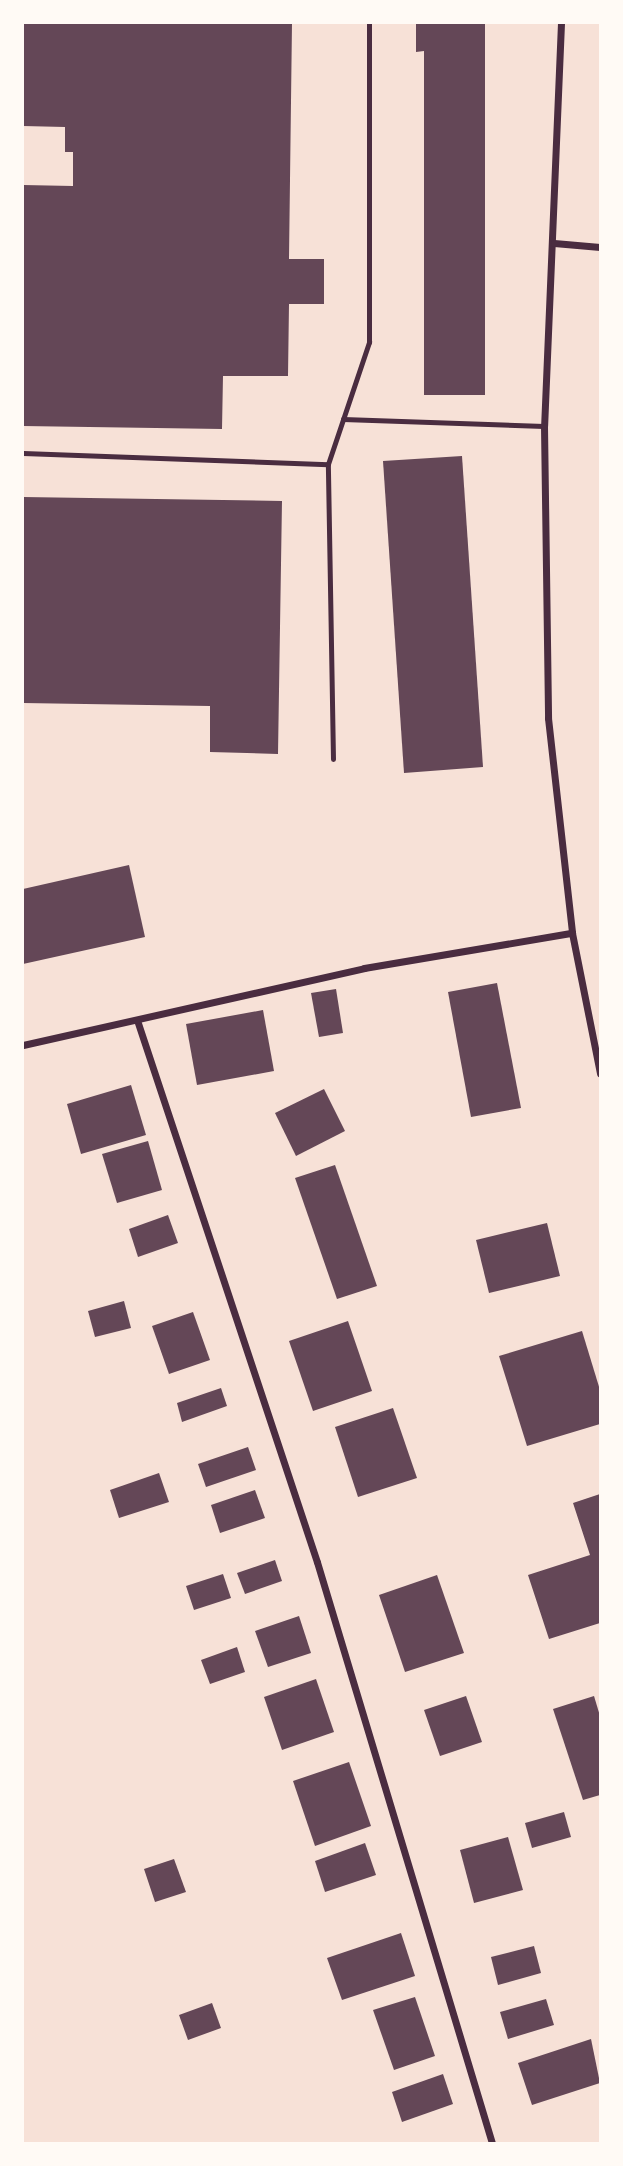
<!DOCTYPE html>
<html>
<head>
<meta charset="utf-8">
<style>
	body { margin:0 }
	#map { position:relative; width:623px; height:2166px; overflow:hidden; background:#f7e1d7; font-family:"Fira Sans",sans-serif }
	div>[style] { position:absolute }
	.building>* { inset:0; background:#644757 }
	.service>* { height:5px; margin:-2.5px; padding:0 2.5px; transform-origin:2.5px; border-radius:2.5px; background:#4a2c40 }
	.minor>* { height:7px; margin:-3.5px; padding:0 3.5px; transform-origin:3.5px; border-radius:3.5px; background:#4a2c40 }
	span { translate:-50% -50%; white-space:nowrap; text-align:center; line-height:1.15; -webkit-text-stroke:6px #fffaf5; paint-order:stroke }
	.frame { position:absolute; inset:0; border:24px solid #fffaf5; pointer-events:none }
</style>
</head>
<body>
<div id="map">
	<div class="building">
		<i style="clip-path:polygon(23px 23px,292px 23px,289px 259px,324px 259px,324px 304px,289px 304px,288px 376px,223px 376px,222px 429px,23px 426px,23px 185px,73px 186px,73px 152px,65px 152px,65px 127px,23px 126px)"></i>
		<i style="clip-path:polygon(416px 23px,485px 23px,485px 395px,424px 395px,424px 51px,416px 52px)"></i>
		<i style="clip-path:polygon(462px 456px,483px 767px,404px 773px,383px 461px)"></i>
		<i style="clip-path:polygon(23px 497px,282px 501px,278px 754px,210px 752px,210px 706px,23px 703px)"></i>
		<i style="clip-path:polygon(129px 865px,145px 937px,23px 964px,23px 889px)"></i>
		<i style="clip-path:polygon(497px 983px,521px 1108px,471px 1117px,448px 992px)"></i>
		<i style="clip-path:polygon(336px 989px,343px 1033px,319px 1037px,311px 993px)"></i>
		<i style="clip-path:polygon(263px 1010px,274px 1071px,197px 1085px,186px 1024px)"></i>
		<i style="clip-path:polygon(131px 1085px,146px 1135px,81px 1154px,67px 1104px)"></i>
		<i style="clip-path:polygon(324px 1089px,345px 1131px,296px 1156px,275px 1113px)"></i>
		<i style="clip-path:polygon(148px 1141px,162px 1190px,117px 1203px,102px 1154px)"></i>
		<i style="clip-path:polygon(335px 1165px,377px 1286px,337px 1299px,295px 1178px)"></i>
		<i style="clip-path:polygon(168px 1215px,178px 1243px,138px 1257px,129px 1229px)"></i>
		<i style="clip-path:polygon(547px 1223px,560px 1276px,489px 1293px,476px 1240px)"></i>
		<i style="clip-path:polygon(124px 1301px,131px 1328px,95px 1337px,88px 1311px)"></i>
		<i style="clip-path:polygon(193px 1312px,210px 1360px,169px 1374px,152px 1326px)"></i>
		<i style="clip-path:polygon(348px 1321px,372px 1391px,313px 1411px,289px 1341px)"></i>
		<i style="clip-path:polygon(582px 1331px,600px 1390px,600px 1424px,527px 1446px,499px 1356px)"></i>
		<i style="clip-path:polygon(221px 1388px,227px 1406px,182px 1422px,177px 1403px)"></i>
		<i style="clip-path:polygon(393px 1408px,417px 1478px,358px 1497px,335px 1427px)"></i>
		<i style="clip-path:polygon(248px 1447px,256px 1470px,206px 1487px,198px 1464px)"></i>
		<i style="clip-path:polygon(159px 1473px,169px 1502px,119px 1518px,110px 1490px)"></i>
		<i style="clip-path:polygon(255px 1490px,265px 1518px,220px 1533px,211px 1505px)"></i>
		<i style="clip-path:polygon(600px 1494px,600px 1623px,549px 1639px,528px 1575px,590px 1555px,573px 1503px)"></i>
		<i style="clip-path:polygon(275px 1560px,282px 1581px,245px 1594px,237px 1573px)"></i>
		<i style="clip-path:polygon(223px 1574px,231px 1598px,194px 1610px,186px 1586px)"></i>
		<i style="clip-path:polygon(437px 1575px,464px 1653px,405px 1672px,379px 1595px)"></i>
		<i style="clip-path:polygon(299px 1616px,311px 1653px,268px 1667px,255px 1631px)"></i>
		<i style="clip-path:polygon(237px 1647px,245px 1672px,210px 1684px,201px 1660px)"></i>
		<i style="clip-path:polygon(316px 1679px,334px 1732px,282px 1750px,264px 1697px)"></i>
		<i style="clip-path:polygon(466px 1696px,482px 1742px,440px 1756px,424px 1710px)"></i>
		<i style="clip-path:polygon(594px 1696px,600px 1716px,600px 1795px,583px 1800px,553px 1709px)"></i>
		<i style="clip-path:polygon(349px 1762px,371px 1826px,315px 1846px,293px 1781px)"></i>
		<i style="clip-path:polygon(564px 1812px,571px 1837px,532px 1848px,525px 1823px)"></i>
		<i style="clip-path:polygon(508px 1837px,523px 1890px,474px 1903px,460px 1850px)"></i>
		<i style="clip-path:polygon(365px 1843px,376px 1875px,325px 1892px,315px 1861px)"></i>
		<i style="clip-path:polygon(174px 1859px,186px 1892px,155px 1902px,144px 1869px)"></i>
		<i style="clip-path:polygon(401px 1933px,415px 1976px,342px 2000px,327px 1958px)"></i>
		<i style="clip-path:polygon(534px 1946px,541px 1973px,498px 1985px,491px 1957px)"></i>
		<i style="clip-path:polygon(415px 1997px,435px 2056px,394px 2070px,373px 2010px)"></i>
		<i style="clip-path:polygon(546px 1999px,554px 2025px,508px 2039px,500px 2012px)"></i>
		<i style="clip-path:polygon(212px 2003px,221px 2028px,188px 2040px,179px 2015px)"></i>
		<i style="clip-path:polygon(591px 2039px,600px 2083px,532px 2105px,518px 2063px)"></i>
		<i style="clip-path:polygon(443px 2074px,453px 2104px,402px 2122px,392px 2092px)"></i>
	</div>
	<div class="service">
		<i style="left:343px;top:419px;width:201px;rotate:2deg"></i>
		<i style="left:23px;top:453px;width:305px;rotate:2.1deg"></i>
		<i style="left:333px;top:759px;width:295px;rotate:-91deg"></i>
		<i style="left:328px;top:464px;width:129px;rotate:-71.4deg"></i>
		<i style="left:369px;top:342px;width:319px;rotate:-90deg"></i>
	</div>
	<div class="minor">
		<i style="left:561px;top:23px;width:403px;rotate:92.4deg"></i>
		<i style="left:544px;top:426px;width:292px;rotate:89.2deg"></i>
		<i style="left:548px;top:718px;width:216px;rotate:83.6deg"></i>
		<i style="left:572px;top:933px;width:143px;rotate:78.7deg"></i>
		<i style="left:554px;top:243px;width:46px;rotate:5deg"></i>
		<i style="left:137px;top:1020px;width:571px;rotate:71.63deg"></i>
		<i style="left:317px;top:1562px;width:607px;rotate:73.24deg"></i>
		<i style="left:23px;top:1045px;width:350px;rotate:-12.7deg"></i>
		<i style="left:364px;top:968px;width:211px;rotate:-9.6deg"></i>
	</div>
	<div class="frame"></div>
</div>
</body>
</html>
